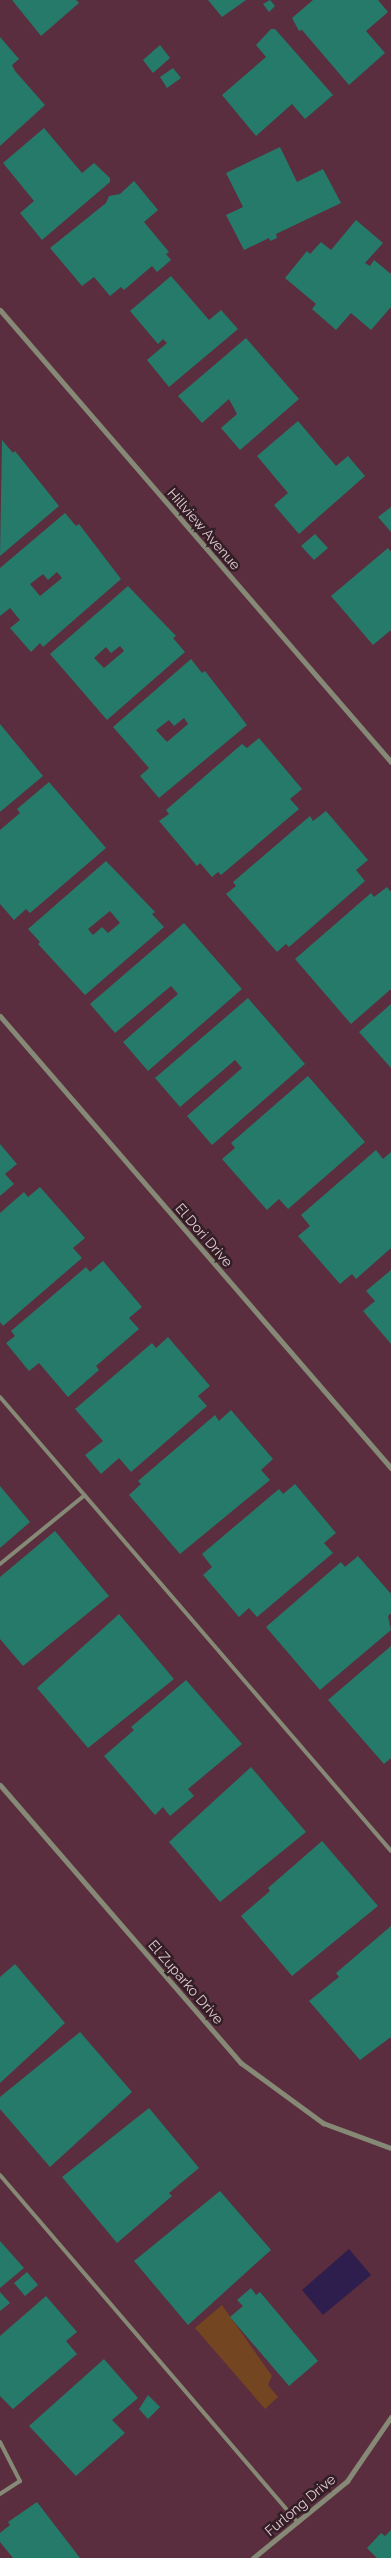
<!DOCTYPE html>
<html>
<head>
<meta charset="utf-8">
<style>
	body { margin:0 }
	#map { position:relative; width:391px; height:2558px; overflow:hidden; background:#5a2e3e; font-family:Raleway,sans-serif }
	div>[style] { position:absolute }
	.green>* { inset:0; background:#734520 }
	.water>* { inset:0; background:#2e1e4d }
	.building>* { inset:0; background:#267a69 }
	.lane>* { height:4px; margin:-2px; padding:0 2px; transform-origin:2px; border-radius:2px; background:#858975 }
	.street>* { height:5px; margin:-2.5px; padding:0 2.5px; transform-origin:2.5px; border-radius:2.5px; background:#858975 }
	span { translate:-50% -50%; white-space:nowrap; text-align:center; line-height:1.15; -webkit-text-stroke:5px #321e25; paint-order:stroke }
	.street-label { font-size:14px; color:#e6c9d2 }
</style>
</head>
<body>
<div id="map">
	<div class="green">
		<i style="clip-path:polygon(222px 2305px,272px 2376px,268px 2385px,278px 2397px,265px 2409px,195px 2328px)"></i>
	</div>
	<div class="water">
		<i style="clip-path:polygon(349px 2249px,371px 2275px,323px 2315px,302px 2290px)"></i>
	</div>
	<div class="building">
		<i style="clip-path:polygon(12px 0,76px 0,79px 3px,41px 36px)"></i>
		<i style="clip-path:polygon(208px 0,246px 0,222px 17px)"></i>
		<i style="clip-path:polygon(270px 0,275px 6px,269px 12px,263px 4px)"></i>
		<i style="clip-path:polygon(313px 0,378px 0,388px 12px,366px 31px,385px 53px,349px 85px,302px 30px,299px 31px,292px 18px)"></i>
		<i style="clip-path:polygon(271px 29px,275px 29px,333px 95px,305px 119px,292px 104px,256px 136px,222px 95px,266px 57px,256px 45px)"></i>
		<i style="clip-path:polygon(0 37px,19px 59px,12px 65px,15px 71px,45px 105px,0 146px)"></i>
		<i style="clip-path:polygon(160px 45px,170px 58px,153px 73px,143px 60px)"></i>
		<i style="clip-path:polygon(173px 68px,181px 78px,167px 88px,160px 77px)"></i>
		<i style="clip-path:polygon(44px 128px,82px 173px,94px 163px,110px 178px,110px 182px,42px 240px,20px 213px,34px 201px,3px 163px)"></i>
		<i style="clip-path:polygon(280px 147px,297px 182px,323px 169px,341px 203px,276px 234px,277px 238px,270px 241px,269px 238px,244px 250px,226px 215px,243px 207px,226px 173px)"></i>
		<i style="clip-path:polygon(134px 181px,158px 210px,144px 222px,169px 252px,166px 254px,171px 260px,157px 272px,152px 266px,124px 290px,121px 287px,110px 296px,94px 277px,82px 286px,50px 248px,106px 203px,109px 196px,120px 194px)"></i>
		<i style="clip-path:polygon(356px 220px,383px 243px,365px 263px,370px 266px,374px 260px,391px 274px,391px 307px,371px 330px,351px 313px,336px 330px,312px 309px,316px 304px,285px 278px,307px 251px,310px 254px,321px 242px,331px 250px)"></i>
		<i style="clip-path:polygon(171px 276px,209px 320px,221px 310px,238px 329px,169px 387px,147px 360px,167px 343px,163px 339px,158px 344px,130px 311px)"></i>
		<i style="clip-path:polygon(246px 338px,299px 399px,240px 450px,221px 428px,237px 414px,229px 399px,202px 423px,178px 396px)"></i>
		<i style="clip-path:polygon(298px 421px,336px 466px,348px 456px,365px 476px,299px 534px,274px 505px,288px 493px,257px 456px)"></i>
		<i style="clip-path:polygon(2px 440px,13px 453px,15px 451px,59px 506px,0 556px)"></i>
		<i style="clip-path:polygon(391px 507px,391px 532px,378px 517px)"></i>
		<i style="clip-path:polygon(evenodd,65px 513px,76px 526px,79px 524px,121px 579px,43px 647px,40px 643px,31px 652px,10px 628px,20px 620px,10px 608px,0 616px,0 568px,65px 513px,57px 572px,62px 578px,40px 596px,30px 584px,43px 574px,48px 580px,57px 572px)"></i>
		<i style="clip-path:polygon(315px 534px,328px 548px,314px 560px,301px 546px)"></i>
		<i style="clip-path:polygon(388px 548px,391px 552px,391px 630px,373px 645px,331px 596px)"></i>
		<i style="clip-path:polygon(evenodd,128px 586px,176px 636px,173px 638px,185px 652px,107px 720px,50px 654px,128px 586px,120px 646px,124px 651px,104px 668px,94px 658px,106px 647px,111px 653px,120px 646px)"></i>
		<i style="clip-path:polygon(evenodd,191px 659px,202px 673px,205px 671px,247px 725px,159px 798px,140px 776px,149px 768px,113px 727px,191px 659px,184px 718px,188px 724px,167px 742px,156px 730px,169px 720px,174px 726px,184px 718px)"></i>
		<i style="clip-path:polygon(0 724px,43px 776px,0 812px)"></i>
		<i style="clip-path:polygon(259px 738px,302px 789px,290px 799px,299px 809px,221px 875px,218px 872px,212px 877px,200px 863px,197px 866px,159px 821px,169px 814px,166px 810px,242px 744px,247px 748px)"></i>
		<i style="clip-path:polygon(49px 782px,106px 848px,30px 913px,26px 909px,14px 920px,0 904px,0 830px,20px 813px,17px 809px)"></i>
		<i style="clip-path:polygon(326px 811px,368px 860px,356px 870px,365px 881px,289px 947px,286px 944px,277px 952px,226px 894px,236px 886px,233px 882px,310px 816px,313px 821px)"></i>
		<i style="clip-path:polygon(evenodd,106px 861px,155px 912px,152px 914px,164px 927px,85px 995px,38px 944px,40px 942px,28px 929px,106px 861px,110px 911px,120px 923px,108px 933px,102px 927px,93px 935px,88px 929px,110px 911px)"></i>
		<i style="clip-path:polygon(387px 887px,391px 892px,391px 989px,351px 1024px,295px 959px,371px 893px,374px 897px)"></i>
		<i style="clip-path:polygon(184px 923px,242px 989px,148px 1071px,123px 1042px,178px 994px,171px 986px,115px 1033px,90px 1004px)"></i>
		<i style="clip-path:polygon(248px 998px,305px 1064px,212px 1145px,187px 1116px,242px 1068px,235px 1060px,180px 1107px,155px 1078px)"></i>
		<i style="clip-path:polygon(391px 1004px,391px 1068px,359px 1032px)"></i>
		<i style="clip-path:polygon(308px 1076px,365px 1142px,288px 1209px,279px 1199px,267px 1210px,222px 1159px,235px 1148px,231px 1143px)"></i>
		<i style="clip-path:polygon(0 1144px,17px 1164px,5px 1174px,14px 1184px,0 1196px)"></i>
		<i style="clip-path:polygon(376px 1150px,383px 1159px,391px 1152px,391px 1248px,356px 1279px,352px 1274px,340px 1284px,298px 1236px,310px 1226px,301px 1215px)"></i>
		<i style="clip-path:polygon(40px 1187px,85px 1238px,73px 1248px,82px 1258px,3px 1326px,0 1322px,0 1213px,24px 1192px,28px 1197px)"></i>
		<i style="clip-path:polygon(103px 1261px,142px 1307px,129px 1318px,139px 1329px,96px 1366px,99px 1370px,68px 1397px,39px 1363px,29px 1371px,6px 1343px,15px 1336px,11px 1331px,86px 1267px,90px 1272px)"></i>
		<i style="clip-path:polygon(391px 1270px,391px 1344px,363px 1311px,375px 1301px,366px 1291px)"></i>
		<i style="clip-path:polygon(168px 1337px,210px 1386px,198px 1396px,207px 1406px,131px 1472px,119px 1458px,101px 1474px,85px 1455px,103px 1441px,75px 1409px,152px 1343px,156px 1348px)"></i>
		<i style="clip-path:polygon(231px 1410px,273px 1459px,261px 1470px,270px 1480px,180px 1554px,129px 1495px,141px 1484px,138px 1481px,215px 1415px,219px 1421px)"></i>
		<i style="clip-path:polygon(295px 1484px,336px 1533px,324px 1543px,333px 1553px,257px 1617px,249px 1608px,239px 1617px,203px 1575px,212px 1567px,202px 1554px,279px 1489px,283px 1494px)"></i>
		<i style="clip-path:polygon(0 1486px,30px 1522px,0 1548px)"></i>
		<i style="clip-path:polygon(55px 1531px,109px 1596px,23px 1666px,0 1639px,0 1577px)"></i>
		<i style="clip-path:polygon(358px 1556px,391px 1594px,391px 1613px,388px 1616px,391px 1630px,320px 1690px,266px 1627px,341px 1562px,345px 1567px)"></i>
		<i style="clip-path:polygon(119px 1614px,174px 1679px,88px 1748px,37px 1688px)"></i>
		<i style="clip-path:polygon(391px 1646px,391px 1758px,384px 1764px,328px 1700px)"></i>
		<i style="clip-path:polygon(186px 1680px,242px 1744px,188px 1789px,194px 1796px,170px 1816px,163px 1807px,155px 1815px,104px 1756px,134px 1730px,131px 1727px)"></i>
		<i style="clip-path:polygon(251px 1767px,306px 1832px,220px 1902px,169px 1842px)"></i>
		<i style="clip-path:polygon(322px 1841px,378px 1906px,292px 1976px,241px 1916px,270px 1891px,268px 1888px)"></i>
		<i style="clip-path:polygon(391px 1926px,391px 2037px,360px 2060px,309px 2001px,339px 1977px,336px 1973px)"></i>
		<i style="clip-path:polygon(15px 1964px,65px 2023px,0 2083px,0 1977px)"></i>
		<i style="clip-path:polygon(80px 2032px,132px 2092px,50px 2167px,0 2109px,0 2097px)"></i>
		<i style="clip-path:polygon(149px 2108px,199px 2168px,169px 2193px,172px 2196px,117px 2243px,62px 2177px)"></i>
		<i style="clip-path:polygon(220px 2191px,271px 2250px,188px 2325px,134px 2261px)"></i>
		<i style="clip-path:polygon(0 2241px,24px 2268px,0 2288px)"></i>
		<i style="clip-path:polygon(27px 2272px,38px 2285px,25px 2296px,14px 2283px)"></i>
		<i style="clip-path:polygon(251px 2288px,256px 2295px,260px 2292px,318px 2361px,289px 2386px,230px 2317px,243px 2306px,237px 2300px)"></i>
		<i style="clip-path:polygon(0 2292px,10px 2303px,0 2311px)"></i>
		<i style="clip-path:polygon(46px 2296px,77px 2332px,66px 2341px,77px 2354px,13px 2409px,0 2396px,0 2336px)"></i>
		<i style="clip-path:polygon(104px 2359px,138px 2398px,112px 2420px,125px 2433px,76px 2476px,29px 2426px)"></i>
		<i style="clip-path:polygon(148px 2395px,160px 2407px,148px 2419px,139px 2409px)"></i>
		<i style="clip-path:polygon(37px 2502px,80px 2558px,13px 2558px,0 2542px,0 2533px,10px 2525px,8px 2522px)"></i>
		<i style="clip-path:polygon(391px 2530px,391px 2558px,377px 2558px,367px 2548px,381px 2533px,385px 2536px)"></i>
	</div>
	<div class="lane">
		<i style="left:0;top:1397px;width:599px;rotate:49.26deg"></i>
		<i style="left:0;top:1564px;width:109px;rotate:-39.1deg"></i>
		<i style="left:0;top:2175px;width:458px;rotate:49.4deg"></i>
		<i style="left:0;top:2442px;width:44px;rotate:62.9deg"></i>
		<i style="left:20px;top:2481px;width:24px;rotate:147deg"></i>
	</div>
	<div class="street">
		<i style="left:0;top:310px;width:598px;rotate:49.14deg"></i>
		<i style="left:0;top:1016px;width:598px;rotate:49.14deg"></i>
		<i style="left:0;top:1785px;width:368px;rotate:49.1deg"></i>
		<i style="left:241px;top:2063px;width:102px;rotate:36.2deg"></i>
		<i style="left:323px;top:2123px;width:72px;rotate:20.2deg"></i>
		<i style="left:253px;top:2558px;width:122px;rotate:-39.3deg"></i>
		<i style="left:347px;top:2481px;width:78px;rotate:-55.5deg"></i>
	</div>
	<div class="street-label">
		<span style="left:204px;top:529px;rotate:49deg">Hillview Avenue</span>
		<span style="left:204px;top:1235px;rotate:49deg">El Dori Drive</span>
		<span style="left:186px;top:1982px;rotate:49deg">El Zuparko Drive</span>
		<span style="left:300px;top:2505px;rotate:-40deg">Furlong Drive</span>
	</div>
</div>
</body>
</html>
